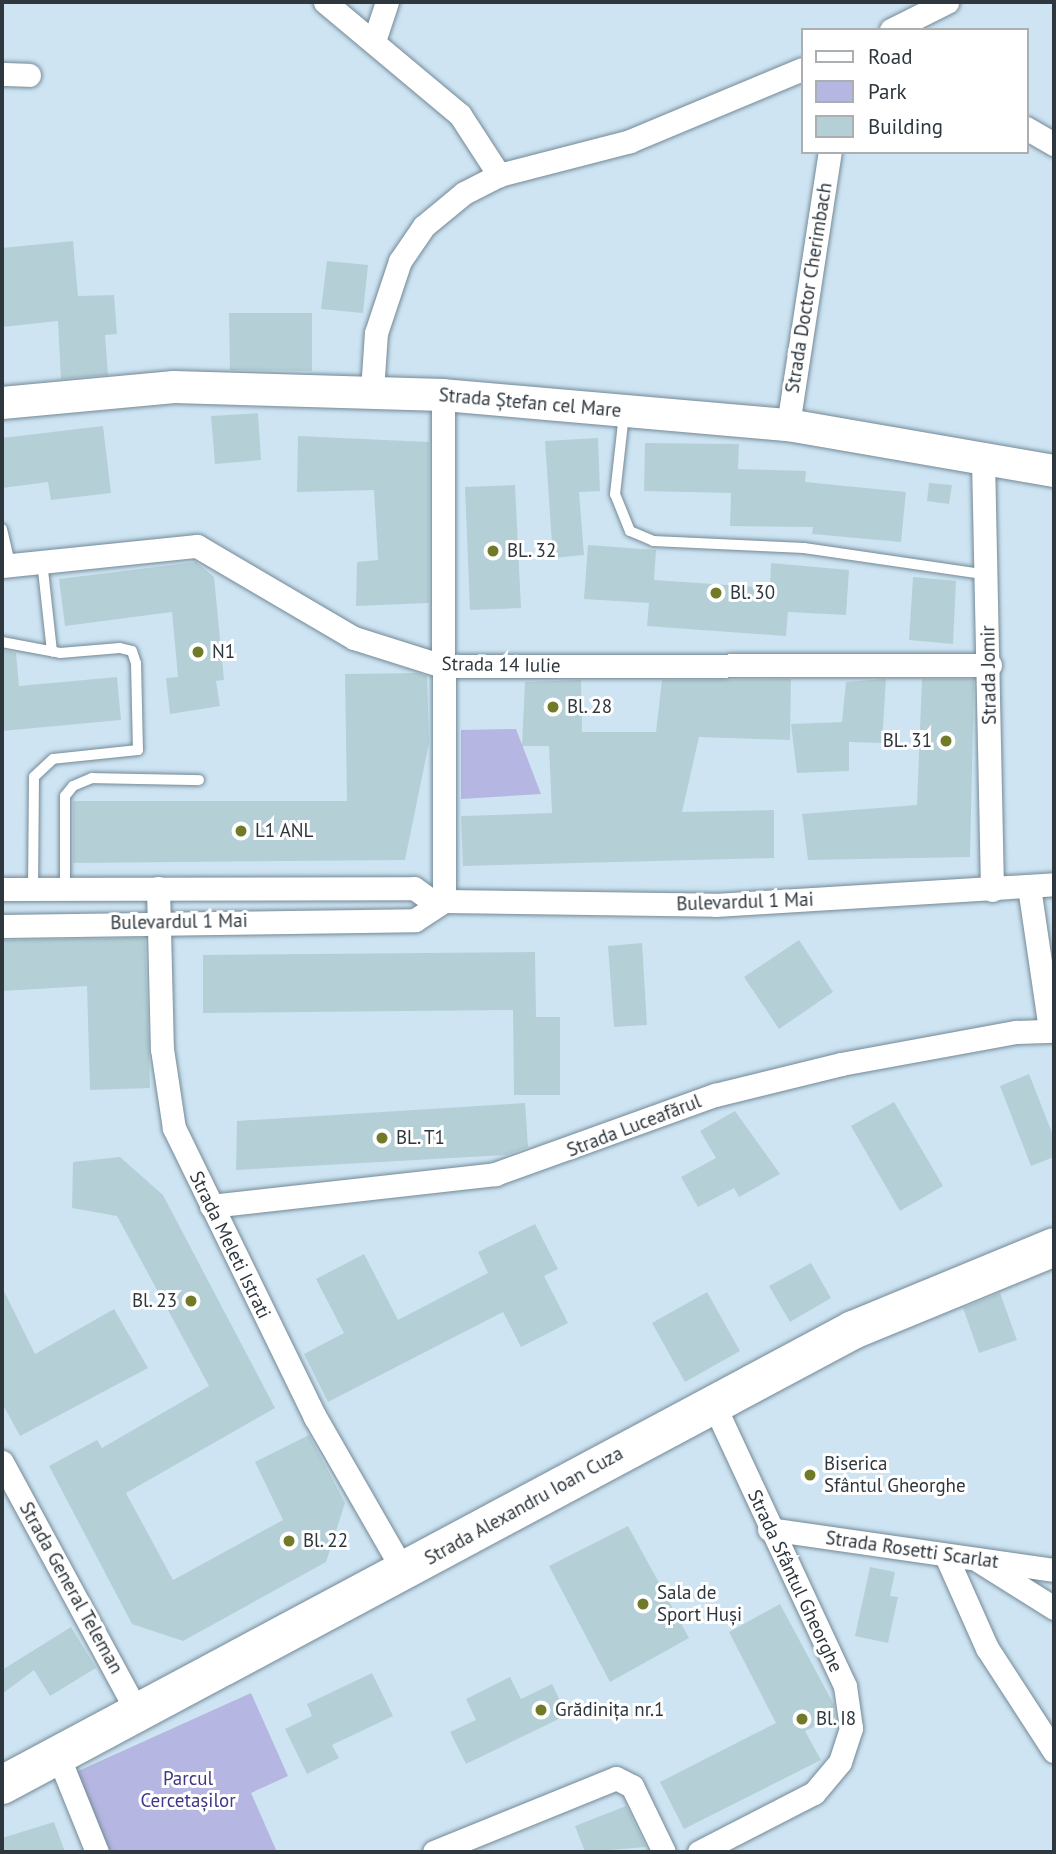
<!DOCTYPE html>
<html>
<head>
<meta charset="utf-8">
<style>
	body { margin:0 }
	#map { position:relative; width:1056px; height:1854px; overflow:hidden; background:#cee4f3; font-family:"PT Sans",sans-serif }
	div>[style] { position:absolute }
	.green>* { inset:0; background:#b5b6e1 }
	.building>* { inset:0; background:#b4d0d6 }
	.roads { filter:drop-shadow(0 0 2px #748996) drop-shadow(0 0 2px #748996) }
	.lane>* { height:10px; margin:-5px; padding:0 5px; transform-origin:5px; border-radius:5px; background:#fff }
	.street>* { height:23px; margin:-11.5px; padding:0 11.5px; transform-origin:11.5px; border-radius:11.5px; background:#fff }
	.secondary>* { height:32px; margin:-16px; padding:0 16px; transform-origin:16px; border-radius:16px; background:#fff }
	.highway>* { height:38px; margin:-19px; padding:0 19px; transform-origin:19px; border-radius:19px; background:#fff }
	.dots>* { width:19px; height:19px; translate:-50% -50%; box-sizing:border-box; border:4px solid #fff; border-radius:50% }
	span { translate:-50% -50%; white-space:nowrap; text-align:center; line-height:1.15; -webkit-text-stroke:6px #fff; paint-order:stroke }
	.street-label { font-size:19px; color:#2e373d }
	.poi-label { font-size:19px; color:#2e373d }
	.left { translate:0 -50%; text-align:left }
	.right { translate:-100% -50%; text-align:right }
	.park-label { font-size:19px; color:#403787 }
	.frame { position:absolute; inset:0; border:4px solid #2e373d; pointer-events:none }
	.legend { position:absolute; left:801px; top:28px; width:228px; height:126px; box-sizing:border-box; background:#fff; border:2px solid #abafb1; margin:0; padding:9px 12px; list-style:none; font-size:21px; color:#2e373d }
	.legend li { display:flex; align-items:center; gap:14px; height:35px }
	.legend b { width:35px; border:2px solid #abafb1 }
</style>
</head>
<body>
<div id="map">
	<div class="green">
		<i style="clip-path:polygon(516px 729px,541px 794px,461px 799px,461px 730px)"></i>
		<i style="clip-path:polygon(251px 1693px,288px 1776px,251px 1793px,277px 1852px,109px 1852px,76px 1772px)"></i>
	</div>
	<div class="building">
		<i style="clip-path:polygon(73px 241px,78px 296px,114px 295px,117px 334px,105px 335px,108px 375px,61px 379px,58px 321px,2px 327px,2px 248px)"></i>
		<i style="clip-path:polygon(327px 261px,368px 265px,363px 313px,321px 309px)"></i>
		<i style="clip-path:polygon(229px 313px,312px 313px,312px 371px,230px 370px)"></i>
		<i style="clip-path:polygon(258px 413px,261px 460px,215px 464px,211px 416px)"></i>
		<i style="clip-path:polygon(103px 426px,111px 493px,51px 500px,48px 482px,2px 488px,2px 438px)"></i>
		<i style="clip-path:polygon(298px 436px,429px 442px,429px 603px,356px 606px,357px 562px,378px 560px,374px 490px,297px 492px)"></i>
		<i style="clip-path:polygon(598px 438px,600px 491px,579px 492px,584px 555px,553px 558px,545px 441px)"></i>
		<i style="clip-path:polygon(645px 443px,739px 444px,738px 469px,806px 471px,805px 482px,906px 492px,901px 542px,812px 534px,813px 527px,730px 526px,731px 493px,644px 491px)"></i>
		<i style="clip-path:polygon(929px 483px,952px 485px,949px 504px,927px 501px)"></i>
		<i style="clip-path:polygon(515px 485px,521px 608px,470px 610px,465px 487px)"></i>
		<i style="clip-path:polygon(588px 545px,656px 550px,654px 580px,770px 588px,771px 563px,849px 570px,846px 615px,788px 612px,786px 636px,647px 626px,649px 603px,584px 599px)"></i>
		<i style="clip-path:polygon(196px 562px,214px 577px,224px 680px,216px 681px,220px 706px,170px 714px,166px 678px,178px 677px,172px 612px,65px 626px,59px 579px)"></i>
		<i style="clip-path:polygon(913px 577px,956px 581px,953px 644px,909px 640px)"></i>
		<i style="clip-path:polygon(2px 650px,16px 653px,19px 686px,117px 677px,121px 720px,2px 731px)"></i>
		<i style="clip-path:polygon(417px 673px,427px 676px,429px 743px,405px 860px,73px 863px,73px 801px,347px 801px,345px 674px)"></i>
		<i style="clip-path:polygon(791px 679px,790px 740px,699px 737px,682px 812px,774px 810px,774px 858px,463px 866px,461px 816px,552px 813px,549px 746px,522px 746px,525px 682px,581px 680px,582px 732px,656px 732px,662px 680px)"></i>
		<i style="clip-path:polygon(886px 679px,882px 743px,849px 742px,849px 771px,797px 773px,791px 724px,842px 722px,846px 682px)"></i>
		<i style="clip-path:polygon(922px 679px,974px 679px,970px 857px,808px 860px,802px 814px,917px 805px)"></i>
		<i style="clip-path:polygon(145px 938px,150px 1088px,90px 1090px,87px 986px,2px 991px,2px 940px)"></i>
		<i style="clip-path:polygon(799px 940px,833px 992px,779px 1029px,744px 977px)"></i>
		<i style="clip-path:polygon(642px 943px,647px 1025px,614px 1027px,608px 946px)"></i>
		<i style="clip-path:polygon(535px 952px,536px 1017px,560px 1017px,560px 1095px,514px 1095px,513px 1010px,203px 1013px,203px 955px)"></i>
		<i style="clip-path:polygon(1029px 1074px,1054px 1138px,1054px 1157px,1031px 1166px,1000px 1086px)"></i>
		<i style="clip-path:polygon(894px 1102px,943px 1186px,900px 1211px,851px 1126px)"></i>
		<i style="clip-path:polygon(525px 1103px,528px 1147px,506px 1155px,236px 1170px,237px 1121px)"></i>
		<i style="clip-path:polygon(735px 1111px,780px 1174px,739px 1197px,734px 1188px,698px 1207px,681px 1177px,716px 1158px,700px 1131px)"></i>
		<i style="clip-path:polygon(120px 1157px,163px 1195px,275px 1408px,126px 1493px,173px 1580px,283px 1520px,255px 1462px,309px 1435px,345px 1503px,326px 1562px,183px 1641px,132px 1624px,49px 1466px,97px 1440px,102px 1448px,209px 1386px,117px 1216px,72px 1208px,73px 1162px)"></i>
		<i style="clip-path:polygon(535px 1224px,558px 1269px,544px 1276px,568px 1323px,521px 1347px,503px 1312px,328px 1402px,304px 1354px,344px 1333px,316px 1279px,364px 1254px,398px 1320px,488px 1273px,478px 1252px)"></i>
		<i style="clip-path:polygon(811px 1263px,831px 1298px,790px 1322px,769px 1286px)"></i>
		<i style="clip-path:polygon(2px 1287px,35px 1354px,114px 1309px,148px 1368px,20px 1436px,2px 1403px)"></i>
		<i style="clip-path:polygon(707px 1292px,740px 1351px,685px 1382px,652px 1323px)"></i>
		<i style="clip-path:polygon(1000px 1293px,1017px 1340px,979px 1353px,963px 1308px)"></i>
		<i style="clip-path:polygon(628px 1526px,689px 1638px,610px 1682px,549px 1566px)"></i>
		<i style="clip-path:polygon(870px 1567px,895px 1572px,890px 1596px,898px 1597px,888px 1643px,855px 1636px)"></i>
		<i style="clip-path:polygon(780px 1604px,834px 1705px,835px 1717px,805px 1731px,821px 1760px,684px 1829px,660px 1782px,776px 1723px,729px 1632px)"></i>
		<i style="clip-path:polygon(71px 1627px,96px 1668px,50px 1696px,34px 1670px,2px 1694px,2px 1670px)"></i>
		<i style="clip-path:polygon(372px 1673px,393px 1716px,332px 1745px,339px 1758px,307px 1774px,285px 1729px,312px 1716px,307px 1704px)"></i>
		<i style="clip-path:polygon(510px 1677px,521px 1699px,552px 1684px,567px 1715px,466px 1764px,450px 1732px,476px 1720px,466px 1699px)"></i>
		<i style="clip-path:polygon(626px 1806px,646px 1847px,585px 1852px,575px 1826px)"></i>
		<i style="clip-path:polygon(54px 1822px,65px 1852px,2px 1852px,2px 1838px)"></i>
	</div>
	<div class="roads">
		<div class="lane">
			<i style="left:624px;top:414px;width:81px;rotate:96.4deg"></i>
			<i style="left:615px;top:494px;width:40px;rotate:68deg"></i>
			<i style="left:630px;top:531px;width:25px;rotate:23deg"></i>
			<i style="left:653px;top:541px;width:151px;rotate:2.7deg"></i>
			<i style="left:804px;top:548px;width:186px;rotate:8.3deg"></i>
			<i style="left:2px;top:529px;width:36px;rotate:77deg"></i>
			<i style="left:42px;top:561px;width:91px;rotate:83.7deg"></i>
			<i style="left:2px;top:642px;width:59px;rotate:10.7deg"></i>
			<i style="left:60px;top:653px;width:60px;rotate:-4.8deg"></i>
			<i style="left:120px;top:648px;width:12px;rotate:14deg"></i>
			<i style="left:132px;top:651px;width:13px;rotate:72deg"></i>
			<i style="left:136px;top:663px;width:87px;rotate:88.7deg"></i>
			<i style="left:138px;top:750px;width:85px;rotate:174deg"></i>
			<i style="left:53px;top:759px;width:26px;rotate:137deg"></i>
			<i style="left:34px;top:777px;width:111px;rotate:90.5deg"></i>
			<i style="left:65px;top:888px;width:92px;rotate:-90deg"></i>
			<i style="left:65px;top:796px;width:13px;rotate:-51deg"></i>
			<i style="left:73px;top:786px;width:21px;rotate:-23deg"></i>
			<i style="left:92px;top:778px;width:107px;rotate:1.1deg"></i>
		</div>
		<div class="street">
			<i style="left:325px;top:2px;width:176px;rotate:39.9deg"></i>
			<i style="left:460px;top:115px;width:72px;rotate:57deg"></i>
			<i style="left:891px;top:30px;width:63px;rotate:-26.6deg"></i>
			<i style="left:374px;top:41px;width:41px;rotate:-71.6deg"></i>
			<i style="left:2px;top:74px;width:27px;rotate:2deg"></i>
			<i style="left:1026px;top:128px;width:32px;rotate:30deg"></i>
			<i style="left:372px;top:391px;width:58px;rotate:-86.1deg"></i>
			<i style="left:376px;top:333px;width:76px;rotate:-71.6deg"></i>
			<i style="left:400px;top:261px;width:42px;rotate:-55.6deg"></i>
			<i style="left:424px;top:226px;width:52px;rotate:-39.5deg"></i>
			<i style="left:464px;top:193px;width:39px;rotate:-27deg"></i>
			<i style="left:499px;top:175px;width:135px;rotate:-14.5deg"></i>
			<i style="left:630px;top:141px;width:186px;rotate:-22.7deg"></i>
			<i style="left:443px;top:395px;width:506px;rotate:89.89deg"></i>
			<i style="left:788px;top:425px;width:276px;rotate:-81.3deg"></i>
			<i style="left:983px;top:459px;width:431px;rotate:88.8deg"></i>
			<i style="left:2px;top:566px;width:196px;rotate:-5.9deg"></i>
			<i style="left:197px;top:546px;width:182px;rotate:30.4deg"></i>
			<i style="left:354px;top:638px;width:93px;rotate:17.5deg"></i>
			<i style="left:443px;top:666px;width:547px;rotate:-0.1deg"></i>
			<i style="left:1029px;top:887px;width:144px;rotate:81.6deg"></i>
			<i style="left:158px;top:888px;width:161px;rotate:88.6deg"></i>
			<i style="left:162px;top:1049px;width:80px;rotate:81.4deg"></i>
			<i style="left:174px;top:1128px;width:322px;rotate:64deg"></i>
			<i style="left:315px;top:1417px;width:179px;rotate:60.1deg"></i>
			<i style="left:2px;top:889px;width:412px;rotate:-0.1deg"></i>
			<i style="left:414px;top:888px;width:26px;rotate:36deg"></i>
			<i style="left:2px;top:926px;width:413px;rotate:-0.8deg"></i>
			<i style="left:415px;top:920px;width:35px;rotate:-33deg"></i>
			<i style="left:444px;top:901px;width:271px;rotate:0.8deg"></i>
			<i style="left:715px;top:905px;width:340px;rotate:-3.5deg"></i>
			<i style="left:211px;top:1206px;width:286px;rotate:-6.4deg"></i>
			<i style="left:495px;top:1174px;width:234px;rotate:-19.8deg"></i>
			<i style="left:715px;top:1095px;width:130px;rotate:-13.8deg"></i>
			<i style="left:841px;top:1064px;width:178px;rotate:-10.4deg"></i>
			<i style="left:1016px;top:1032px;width:38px;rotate:-2deg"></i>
			<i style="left:2px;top:1462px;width:288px;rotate:61.6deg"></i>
			<i style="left:769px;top:1529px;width:288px;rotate:8.2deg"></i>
			<i style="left:946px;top:1556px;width:101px;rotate:66deg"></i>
			<i style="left:987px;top:1648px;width:123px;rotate:57deg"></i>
			<i style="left:979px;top:1561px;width:89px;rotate:32.1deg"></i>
			<i style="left:59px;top:1758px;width:101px;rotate:68deg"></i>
			<i style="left:434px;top:1852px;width:196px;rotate:-22.1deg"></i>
			<i style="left:616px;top:1778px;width:18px;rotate:27deg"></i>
			<i style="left:632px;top:1786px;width:73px;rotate:64.1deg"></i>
			<i style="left:699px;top:1852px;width:129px;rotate:-27.2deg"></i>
			<i style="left:814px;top:1793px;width:40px;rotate:-50deg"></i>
			<i style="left:840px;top:1762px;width:36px;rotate:-72deg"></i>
			<i style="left:851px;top:1728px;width:42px;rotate:-98.1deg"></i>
			<i style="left:845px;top:1686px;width:312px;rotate:-115deg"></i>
		</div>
		<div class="secondary">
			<i style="left:2px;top:403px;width:173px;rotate:-5.3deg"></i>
			<i style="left:174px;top:387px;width:269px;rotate:1.7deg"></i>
			<i style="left:443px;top:395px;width:346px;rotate:5deg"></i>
			<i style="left:788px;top:425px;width:270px;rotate:9.8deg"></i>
		</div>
		<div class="highway">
			<i style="left:2px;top:1785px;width:965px;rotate:-28.13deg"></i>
			<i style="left:853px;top:1330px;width:217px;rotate:-22.4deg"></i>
		</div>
	</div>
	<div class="dots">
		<i style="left:493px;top:551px;background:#717b27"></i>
		<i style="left:716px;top:593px;background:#717b27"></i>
		<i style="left:198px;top:652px;background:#717b27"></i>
		<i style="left:553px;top:707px;background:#717b27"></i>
		<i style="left:946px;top:741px;background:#717b27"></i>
		<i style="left:241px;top:831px;background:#717b27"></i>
		<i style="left:382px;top:1138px;background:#717b27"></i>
		<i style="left:191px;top:1301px;background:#717b27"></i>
		<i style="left:810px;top:1475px;background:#717b27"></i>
		<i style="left:289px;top:1541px;background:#717b27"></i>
		<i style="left:643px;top:1604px;background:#717b27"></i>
		<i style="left:541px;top:1710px;background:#717b27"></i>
		<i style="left:802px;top:1719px;background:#717b27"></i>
	</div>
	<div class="street-label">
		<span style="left:809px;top:288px;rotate:-81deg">Strada Doctor Cherimbach</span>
		<span style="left:530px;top:403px;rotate:5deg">Strada Ștefan cel Mare</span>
		<span style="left:501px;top:665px;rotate:1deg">Strada 14 Iulie</span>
		<span style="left:989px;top:675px;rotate:-91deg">Strada Jomir</span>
		<span style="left:745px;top:902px;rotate:-2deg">Bulevardul 1 Mai</span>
		<span style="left:179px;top:922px;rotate:-1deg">Bulevardul 1 Mai</span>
		<span style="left:634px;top:1126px;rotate:-21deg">Strada Luceafărul</span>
		<span style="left:230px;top:1245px;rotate:64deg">Strada Meleti Istrati</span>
		<span style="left:524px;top:1506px;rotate:-29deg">Strada Alexandru Ioan Cuza</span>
		<span style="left:912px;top:1550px;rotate:8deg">Strada Rosetti Scarlat</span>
		<span style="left:795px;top:1581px;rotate:65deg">Strada Sfântul Gheorghe</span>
		<span style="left:71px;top:1588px;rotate:61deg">Strada General Teleman</span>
	</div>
	<div class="poi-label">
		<span class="left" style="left:507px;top:551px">BL. 32</span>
		<span class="left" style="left:730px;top:593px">Bl. 30</span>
		<span class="left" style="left:212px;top:652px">N1</span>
		<span class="left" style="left:567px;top:707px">Bl. 28</span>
		<span class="right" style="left:932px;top:741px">BL. 31</span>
		<span class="left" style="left:255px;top:831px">L1 ANL</span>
		<span class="left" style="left:396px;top:1138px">BL. T1</span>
		<span class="right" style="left:177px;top:1301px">Bl. 23</span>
		<span class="left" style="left:824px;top:1475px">Biserica<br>Sfântul Gheorghe</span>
		<span class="left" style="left:303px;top:1541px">Bl. 22</span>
		<span class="left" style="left:657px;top:1604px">Sala de<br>Sport Huși</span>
		<span class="left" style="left:555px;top:1710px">Grădinița nr.1</span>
		<span class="left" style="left:816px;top:1719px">Bl. I8</span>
	</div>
	<div class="park-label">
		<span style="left:188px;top:1790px">Parcul<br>Cercetașilor</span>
	</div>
	<div class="frame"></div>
	<ul class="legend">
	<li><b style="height:9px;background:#fff"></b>Road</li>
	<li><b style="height:19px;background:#b5b6e1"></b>Park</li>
	<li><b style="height:19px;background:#b4d0d6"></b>Building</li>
	</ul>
</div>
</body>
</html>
